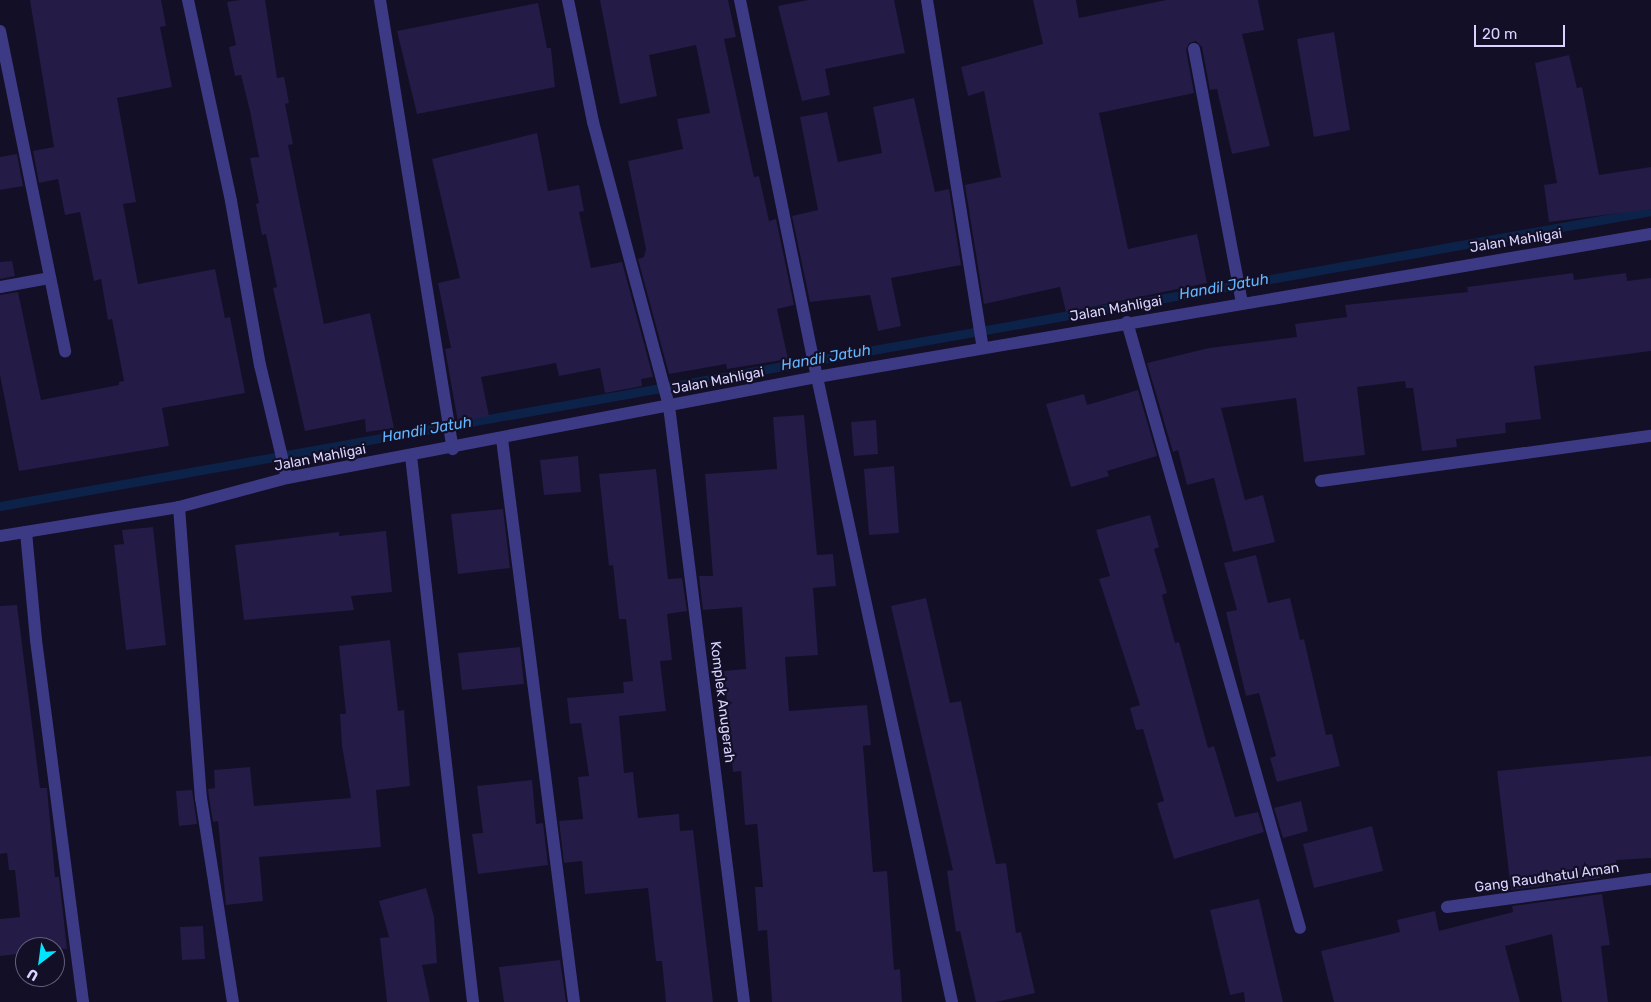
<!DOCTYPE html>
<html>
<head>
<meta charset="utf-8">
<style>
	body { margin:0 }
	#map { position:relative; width:1651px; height:1002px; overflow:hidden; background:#130f26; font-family:Rubik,sans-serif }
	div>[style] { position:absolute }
	.stream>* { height:9px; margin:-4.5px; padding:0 4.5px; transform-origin:4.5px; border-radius:4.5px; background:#0c2248 }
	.building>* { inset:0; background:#241b47 }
	.lane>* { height:12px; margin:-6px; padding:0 6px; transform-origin:6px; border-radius:6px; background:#3d3a85 }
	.street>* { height:12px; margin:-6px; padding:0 6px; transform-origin:6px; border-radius:6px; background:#3d3a85 }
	span { translate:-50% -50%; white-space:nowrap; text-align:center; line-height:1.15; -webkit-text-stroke:4.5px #130f26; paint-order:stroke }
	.street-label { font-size:14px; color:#d9d4ff }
	.water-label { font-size:15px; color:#62b6ff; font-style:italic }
	.north { position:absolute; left:15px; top:937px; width:50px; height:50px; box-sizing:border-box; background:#130f26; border:1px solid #625e7d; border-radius:50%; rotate:210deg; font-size:14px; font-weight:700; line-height:20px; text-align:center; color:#d9d4ff }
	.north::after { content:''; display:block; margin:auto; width:18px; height:22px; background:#00e5ff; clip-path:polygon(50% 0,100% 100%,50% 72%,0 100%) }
	.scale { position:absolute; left:1474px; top:25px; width:91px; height:22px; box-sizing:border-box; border:2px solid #d9d4ff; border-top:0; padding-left:6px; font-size:15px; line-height:18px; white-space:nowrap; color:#d9d4ff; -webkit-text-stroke:4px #130f26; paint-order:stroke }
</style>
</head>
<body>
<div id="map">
	<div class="stream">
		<i style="left:0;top:506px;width:1677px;rotate:-10.13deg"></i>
	</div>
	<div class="building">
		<i style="clip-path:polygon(30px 0,161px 0,166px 26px,160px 27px,172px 87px,117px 98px,136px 202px,123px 204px,138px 284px,215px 269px,225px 318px,230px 317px,245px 393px,162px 408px,169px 446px,19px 471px,0 375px,0 295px,18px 292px,41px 400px,119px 385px,119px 382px,124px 381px,112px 319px,108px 320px,101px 279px,94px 281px,80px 212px,65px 215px,58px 179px,39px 183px,33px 151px,54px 147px)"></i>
		<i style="clip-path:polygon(240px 0,265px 0,277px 78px,284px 77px,289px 103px,285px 104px,293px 144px,288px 145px,324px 324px,370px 313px,394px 428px,366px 432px,365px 419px,305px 431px,273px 288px,277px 287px,266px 234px,262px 235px,256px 204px,259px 203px,250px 158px,259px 157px,250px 111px,241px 75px,235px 76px,229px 47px,236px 45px,227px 2px)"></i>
		<i style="clip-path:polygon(600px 0,728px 0,736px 37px,724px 39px,754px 177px,759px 176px,769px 221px,776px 219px,794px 305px,777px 309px,788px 359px,727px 369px,726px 364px,669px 374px,638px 259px,644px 257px,646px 249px,628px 161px,683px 149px,677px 119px,710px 113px,696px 45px,649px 55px,657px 96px,620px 104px)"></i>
		<i style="clip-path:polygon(808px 0,894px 0,905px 53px,825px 69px,830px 95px,802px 101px,778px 6px)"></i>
		<i style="clip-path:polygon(1033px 0,1076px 0,1079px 18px,1166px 0,1258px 0,1264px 30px,1242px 34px,1270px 146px,1232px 154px,1217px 89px,1210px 90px,1202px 47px,1196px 41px,1189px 43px,1186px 50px,1194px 93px,1099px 113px,1128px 249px,1197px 234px,1207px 283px,1066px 312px,1060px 287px,984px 304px,965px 185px,1001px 177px,984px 91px,968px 96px,961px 67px,1043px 44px)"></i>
		<i style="clip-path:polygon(538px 3px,547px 48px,551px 48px,555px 87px,417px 114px,397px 31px)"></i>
		<i style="clip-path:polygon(1334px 32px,1350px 130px,1314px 137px,1297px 39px)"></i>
		<i style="clip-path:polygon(1569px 55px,1577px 88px,1582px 87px,1599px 175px,1651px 167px,1651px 209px,1549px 222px,1544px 185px,1557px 183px,1535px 63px)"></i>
		<i style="clip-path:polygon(914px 98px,935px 192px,949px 189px,961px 265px,891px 278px,901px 326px,878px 331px,870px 295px,810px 302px,792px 216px,818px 210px,800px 117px,827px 112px,838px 162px,882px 153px,873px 107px)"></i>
		<i style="clip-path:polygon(537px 133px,548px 191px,579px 185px,584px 211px,579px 212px,591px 268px,622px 262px,653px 377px,641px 379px,642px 386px,605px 393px,600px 368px,559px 376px,556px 363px,481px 377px,489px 416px,458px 422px,445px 349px,451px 348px,438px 283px,460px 278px,432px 159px)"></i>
		<i style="clip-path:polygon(17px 154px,23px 186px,0 190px,0 157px)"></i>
		<i style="clip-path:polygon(12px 261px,15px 276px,0 279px,0 262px)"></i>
		<i style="clip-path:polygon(1573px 273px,1574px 280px,1626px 273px,1627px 281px,1651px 278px,1651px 351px,1534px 366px,1541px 419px,1505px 423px,1506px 433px,1456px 439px,1457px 447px,1422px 451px,1413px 388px,1406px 388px,1405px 381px,1357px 387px,1365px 455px,1304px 462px,1296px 398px,1221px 408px,1245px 500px,1263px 495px,1275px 542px,1233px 552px,1214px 478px,1187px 485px,1178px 450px,1173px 452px,1147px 363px,1209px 348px,1297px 337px,1295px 324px,1347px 317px,1345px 305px,1468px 292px,1467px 287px)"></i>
		<i style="clip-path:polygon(1138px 390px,1157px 456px,1107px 471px,1109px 476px,1071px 487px,1046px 404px,1084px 394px,1087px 405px)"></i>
		<i style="clip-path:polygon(804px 415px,817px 555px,833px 554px,836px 586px,813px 588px,818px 655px,785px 657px,789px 711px,867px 705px,871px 745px,863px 746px,873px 872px,887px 871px,894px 970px,900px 969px,902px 1002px,772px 1002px,767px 930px,758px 931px,755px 887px,763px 887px,757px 824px,745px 825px,741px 771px,733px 772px,724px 671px,746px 669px,742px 607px,703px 610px,699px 576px,713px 576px,705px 474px,777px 469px,773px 417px)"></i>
		<i style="clip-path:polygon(876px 420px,878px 454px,854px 456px,851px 422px)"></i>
		<i style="clip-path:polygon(578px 456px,581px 492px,544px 495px,540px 460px)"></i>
		<i style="clip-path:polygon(894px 466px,899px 533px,869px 535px,864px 469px)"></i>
		<i style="clip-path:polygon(656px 469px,668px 579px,682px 578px,687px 611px,667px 614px,672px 660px,660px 661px,666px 711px,619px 716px,624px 773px,633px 772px,638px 818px,679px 814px,680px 831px,693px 830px,713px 1002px,666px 1002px,662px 961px,656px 961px,648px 888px,585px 894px,582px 861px,564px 863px,559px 821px,583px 819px,578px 777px,589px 776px,581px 723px,570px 724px,567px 698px,624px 693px,623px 682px,633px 681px,626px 619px,619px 619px,613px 565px,609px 566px,599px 474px)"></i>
		<i style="clip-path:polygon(503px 509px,510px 568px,458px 574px,451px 514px)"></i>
		<i style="clip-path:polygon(1150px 515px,1159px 547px,1154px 549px,1167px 593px,1162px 595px,1175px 643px,1179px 642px,1208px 748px,1214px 746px,1235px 817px,1258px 812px,1264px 832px,1174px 859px,1157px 803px,1164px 801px,1143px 729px,1136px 730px,1130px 708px,1140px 705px,1099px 579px,1110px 576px,1096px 530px)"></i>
		<i style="clip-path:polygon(153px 527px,166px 645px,126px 650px,114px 545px,124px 544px,122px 530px)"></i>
		<i style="clip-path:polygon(386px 531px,392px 592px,351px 596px,354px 610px,244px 620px,235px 545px,339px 532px,339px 536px)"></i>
		<i style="clip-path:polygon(1256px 555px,1268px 603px,1290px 598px,1300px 640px,1304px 639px,1326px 735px,1332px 734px,1340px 766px,1277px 782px,1270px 758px,1276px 756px,1259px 693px,1246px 696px,1226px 612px,1237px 610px,1224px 563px)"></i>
		<i style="clip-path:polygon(926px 598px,950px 703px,961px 701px,996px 864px,1006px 863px,1016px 933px,1021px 932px,1035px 993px,996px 1002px,976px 1002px,960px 931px,956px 932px,947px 871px,953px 870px,891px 606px)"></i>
		<i style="clip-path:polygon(17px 605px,40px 788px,47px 788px,55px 877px,59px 877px,67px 949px,25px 947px,25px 953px,0 956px,0 919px,20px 917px,15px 870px,9px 870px,7px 853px,0 854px,0 606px)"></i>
		<i style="clip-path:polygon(390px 640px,398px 711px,404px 710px,410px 786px,376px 790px,381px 847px,259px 857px,263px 901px,226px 905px,218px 821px,213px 822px,209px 797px,208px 789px,215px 788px,214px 770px,250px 767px,254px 806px,351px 798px,342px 746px,340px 714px,346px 714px,339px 646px)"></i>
		<i style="clip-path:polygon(520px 647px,524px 684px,462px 690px,458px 653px)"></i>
		<i style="clip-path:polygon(1651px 756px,1651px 858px,1616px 860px,1617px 866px,1599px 868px,1600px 878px,1511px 890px,1497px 771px)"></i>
		<i style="clip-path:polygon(532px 780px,536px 824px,543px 823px,548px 865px,478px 874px,472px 834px,483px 833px,477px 786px)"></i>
		<i style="clip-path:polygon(192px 790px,197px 824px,179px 826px,176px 791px)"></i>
		<i style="clip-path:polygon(1301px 801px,1308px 831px,1283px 838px,1274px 808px)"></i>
		<i style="clip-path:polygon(1372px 826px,1383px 871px,1314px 888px,1303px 844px)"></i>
		<i style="clip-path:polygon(426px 888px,434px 917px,437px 963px,422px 965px,430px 1002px,387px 1002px,380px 938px,389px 937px,379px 901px)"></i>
		<i style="clip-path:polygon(1602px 894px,1610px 945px,1601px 946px,1608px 1002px,1562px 1002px,1552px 934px,1505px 946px,1520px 1002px,1334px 1002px,1321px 951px,1400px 932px,1397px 920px,1435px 911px,1439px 931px,1513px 912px,1512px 906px)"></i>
		<i style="clip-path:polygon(1259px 899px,1283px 1002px,1245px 1002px,1244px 992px,1230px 995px,1210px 910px)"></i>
		<i style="clip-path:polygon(203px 926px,205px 959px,182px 960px,180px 927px)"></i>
		<i style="clip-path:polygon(560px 960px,566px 1002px,504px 1002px,499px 967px)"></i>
	</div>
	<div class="lane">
		<i style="left:1194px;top:49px;width:258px;rotate:79.3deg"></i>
	</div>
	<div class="street">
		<i style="left:188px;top:0;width:206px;rotate:77.9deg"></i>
		<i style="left:231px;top:201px;width:167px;rotate:80deg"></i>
		<i style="left:260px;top:365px;width:116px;rotate:76.6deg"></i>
		<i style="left:380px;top:0;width:455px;rotate:80.8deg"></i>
		<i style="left:568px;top:0;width:125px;rotate:78.4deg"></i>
		<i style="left:593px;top:122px;width:294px;rotate:75deg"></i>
		<i style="left:669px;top:406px;width:601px;rotate:82.83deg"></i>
		<i style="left:740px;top:0;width:361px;rotate:78.5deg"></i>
		<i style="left:812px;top:354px;width:663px;rotate:77.81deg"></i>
		<i style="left:927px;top:0;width:352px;rotate:80.9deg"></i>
		<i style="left:0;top:31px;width:327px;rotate:78.5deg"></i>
		<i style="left:0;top:287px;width:51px;rotate:-10.2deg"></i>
		<i style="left:1127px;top:322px;width:630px;rotate:74.07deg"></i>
		<i style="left:502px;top:439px;width:568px;rotate:82.71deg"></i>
		<i style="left:411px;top:456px;width:550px;rotate:83.52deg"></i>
		<i style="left:1321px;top:481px;width:333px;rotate:-7.8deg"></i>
		<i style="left:179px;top:507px;width:292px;rotate:85.7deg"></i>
		<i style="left:201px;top:798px;width:206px;rotate:81.1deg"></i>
		<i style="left:26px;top:532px;width:108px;rotate:84.7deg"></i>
		<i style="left:36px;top:640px;width:365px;rotate:82.6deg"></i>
		<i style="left:0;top:536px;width:181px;rotate:-9.2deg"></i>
		<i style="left:179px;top:507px;width:112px;rotate:-15deg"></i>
		<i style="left:287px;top:478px;width:540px;rotate:-10.79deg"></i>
		<i style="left:817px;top:377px;width:846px;rotate:-9.73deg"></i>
		<i style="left:1447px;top:907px;width:206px;rotate:-7.8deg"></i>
	</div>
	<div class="street-label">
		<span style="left:1516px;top:241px;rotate:-9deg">Jalan Mahligai</span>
		<span style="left:1116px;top:309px;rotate:-10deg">Jalan Mahligai</span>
		<span style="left:718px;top:381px;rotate:-11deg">Jalan Mahligai</span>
		<span style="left:320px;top:458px;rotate:-11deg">Jalan Mahligai</span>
		<span style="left:722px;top:702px;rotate:83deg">Komplek Anugerah</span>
		<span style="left:1547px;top:878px;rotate:-8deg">Gang Raudhatul Aman</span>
	</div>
	<div class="water-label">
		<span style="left:1224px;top:287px;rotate:-10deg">Handil Jatuh</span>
		<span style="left:826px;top:358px;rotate:-10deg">Handil Jatuh</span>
		<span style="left:427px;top:430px;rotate:-10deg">Handil Jatuh</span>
	</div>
	<div class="north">U</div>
	<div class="scale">20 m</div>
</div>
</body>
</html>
